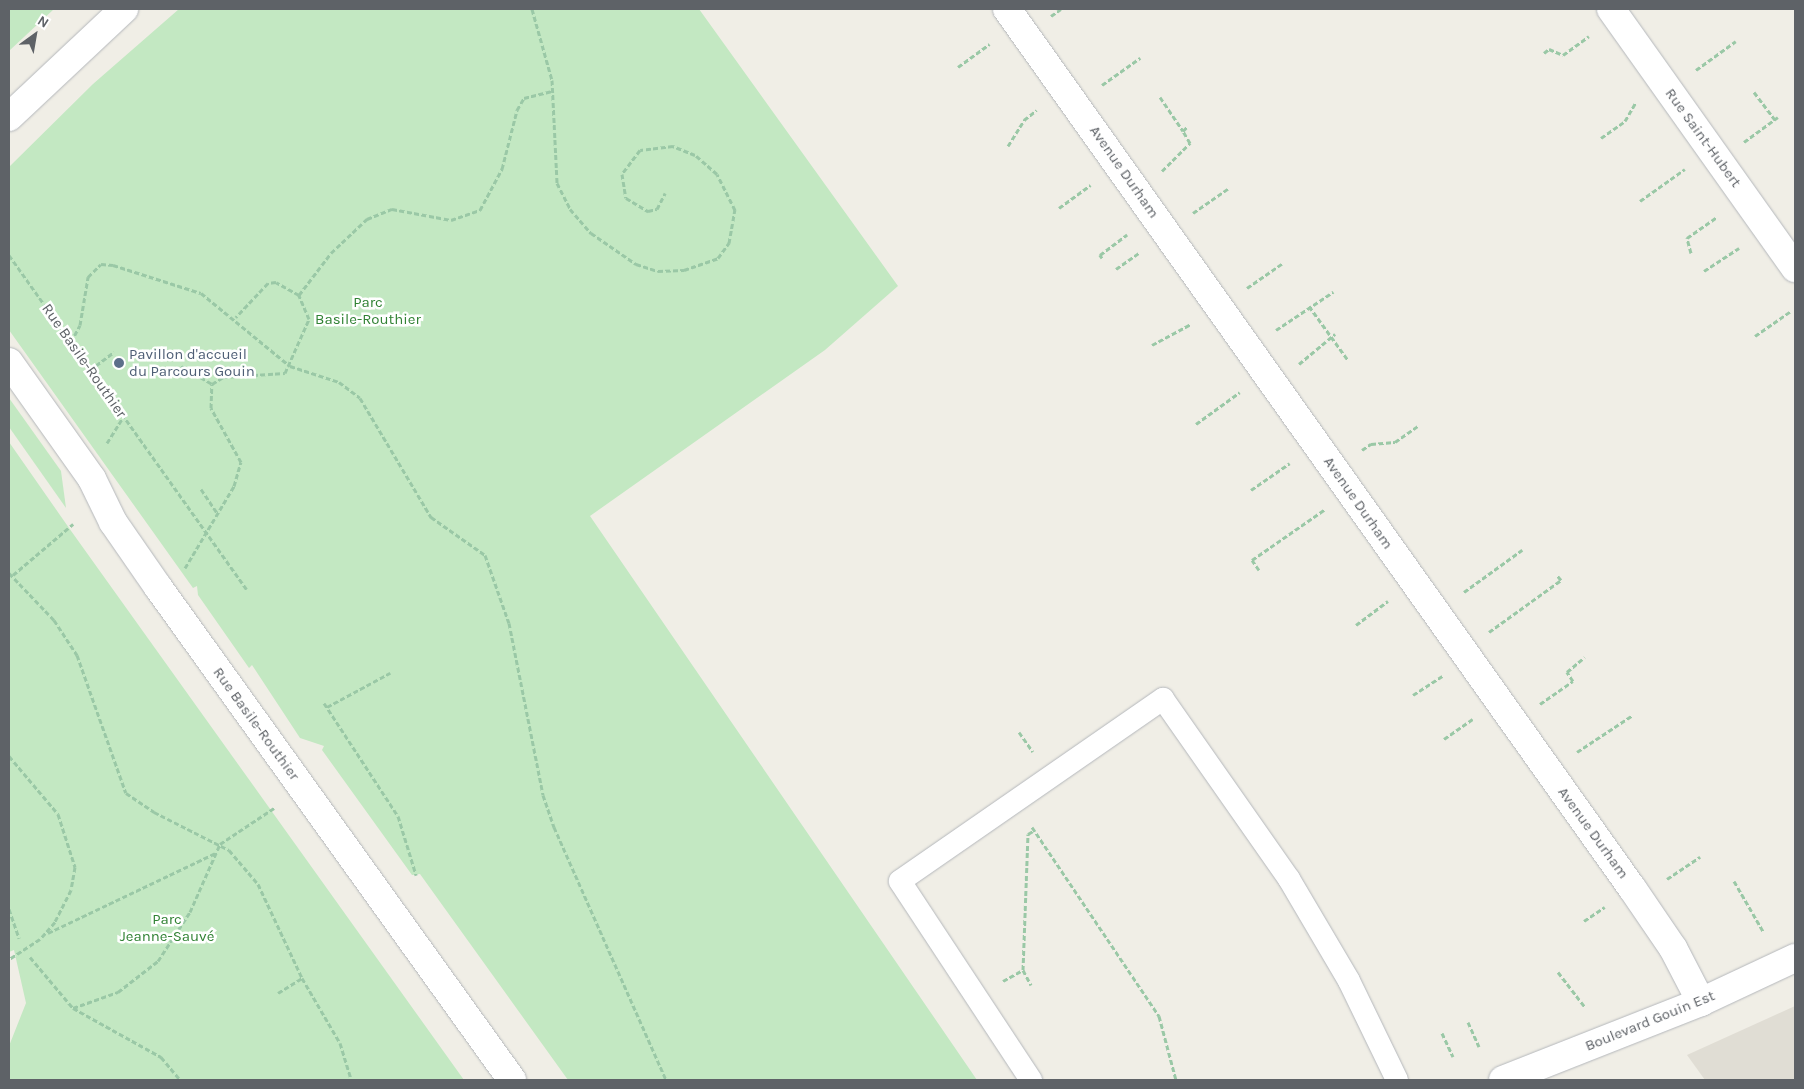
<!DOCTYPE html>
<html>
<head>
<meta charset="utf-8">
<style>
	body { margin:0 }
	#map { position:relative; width:1804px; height:1089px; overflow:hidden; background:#f0eee6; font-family:Karla,sans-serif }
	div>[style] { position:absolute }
	.education>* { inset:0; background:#e0ddd4 }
	.green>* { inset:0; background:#c3e8c2 }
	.path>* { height:3px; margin-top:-1.5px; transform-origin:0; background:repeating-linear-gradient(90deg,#9ac8a6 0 5px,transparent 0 7.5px) }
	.roads { filter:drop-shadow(0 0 1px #b4b7bb) drop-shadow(0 0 1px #b4b7bb) }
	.lane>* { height:22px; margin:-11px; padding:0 11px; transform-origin:11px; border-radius:11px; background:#fff }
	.street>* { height:28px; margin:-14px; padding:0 14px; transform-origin:14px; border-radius:14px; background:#fff }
	.secondary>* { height:28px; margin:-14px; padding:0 14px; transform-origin:14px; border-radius:14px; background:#fff }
	.dots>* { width:14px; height:14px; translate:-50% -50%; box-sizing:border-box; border:2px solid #fff; border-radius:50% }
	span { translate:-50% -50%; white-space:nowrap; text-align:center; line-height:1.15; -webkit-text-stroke:5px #fff; paint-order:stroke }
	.street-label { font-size:15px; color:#5e6267 }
	.park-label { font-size:15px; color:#318234 }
	.service-label { font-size:15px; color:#4e5e75 }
	.left { translate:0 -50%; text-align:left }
	.frame { position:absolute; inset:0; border:10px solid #5e6267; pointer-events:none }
	.north { position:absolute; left:10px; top:10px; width:50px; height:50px; -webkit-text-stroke:4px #fff; paint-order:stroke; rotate:32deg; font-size:14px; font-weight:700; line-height:20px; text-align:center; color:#5e6267 }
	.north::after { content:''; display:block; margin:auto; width:18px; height:22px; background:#5e6267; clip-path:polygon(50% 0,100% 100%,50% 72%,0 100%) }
</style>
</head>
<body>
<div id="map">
	<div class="education">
		<i style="clip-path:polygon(1795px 1006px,1795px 1080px,1705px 1080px,1687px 1055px)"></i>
	</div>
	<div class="green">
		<i style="clip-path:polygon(9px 9px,54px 9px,9px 51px)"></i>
		<i style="clip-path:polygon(179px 9px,699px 9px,898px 286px,825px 350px,590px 516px,977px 1080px,568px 1080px,420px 874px,412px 875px,322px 750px,324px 746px,300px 738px,252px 665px,249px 668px,198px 595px,197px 586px,193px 588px,9px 330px,9px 167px,93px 84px)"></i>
		<i style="clip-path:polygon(9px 398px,61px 471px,66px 508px,9px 427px)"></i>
		<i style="clip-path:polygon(9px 442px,69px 528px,464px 1080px,9px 1080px,9px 1046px,26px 1003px,14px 950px,9px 952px)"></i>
	</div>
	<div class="path">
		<i style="left:532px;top:9px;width:74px;rotate:74.3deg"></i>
		<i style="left:552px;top:80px;width:103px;rotate:87.2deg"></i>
		<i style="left:557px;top:183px;width:29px;rotate:63deg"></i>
		<i style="left:570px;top:209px;width:32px;rotate:49deg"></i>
		<i style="left:591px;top:233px;width:55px;rotate:34.6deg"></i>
		<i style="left:636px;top:264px;width:23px;rotate:18deg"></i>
		<i style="left:658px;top:271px;width:26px;rotate:-2deg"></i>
		<i style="left:684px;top:270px;width:36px;rotate:-19deg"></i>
		<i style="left:718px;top:258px;width:19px;rotate:-54deg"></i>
		<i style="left:729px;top:243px;width:34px;rotate:-80deg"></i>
		<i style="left:735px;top:210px;width:40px;rotate:-116.6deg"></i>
		<i style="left:717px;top:174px;width:29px;rotate:-139deg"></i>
		<i style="left:695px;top:155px;width:24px;rotate:-158deg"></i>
		<i style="left:673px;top:146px;width:33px;rotate:173deg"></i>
		<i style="left:640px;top:150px;width:30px;rotate:127deg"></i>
		<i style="left:622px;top:174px;width:24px;rotate:81deg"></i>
		<i style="left:626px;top:198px;width:26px;rotate:31deg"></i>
		<i style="left:648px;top:211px;width:9px;rotate:-13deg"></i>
		<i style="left:657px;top:209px;width:18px;rotate:-63deg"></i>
		<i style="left:1051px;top:16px;width:12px;rotate:-35deg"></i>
		<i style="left:1544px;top:53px;width:6px;rotate:-39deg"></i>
		<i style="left:1549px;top:49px;width:15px;rotate:23deg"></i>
		<i style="left:1563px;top:55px;width:32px;rotate:-36deg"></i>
		<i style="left:958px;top:67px;width:39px;rotate:-36deg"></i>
		<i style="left:1696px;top:70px;width:49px;rotate:-35.9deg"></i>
		<i style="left:1102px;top:85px;width:47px;rotate:-35.4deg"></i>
		<i style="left:1754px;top:92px;width:35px;rotate:53deg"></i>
		<i style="left:1160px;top:97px;width:41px;rotate:55.9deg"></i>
		<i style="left:1183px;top:131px;width:7px;rotate:-45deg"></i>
		<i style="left:1601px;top:138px;width:29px;rotate:-35deg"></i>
		<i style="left:1625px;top:121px;width:22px;rotate:-60deg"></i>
		<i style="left:1744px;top:142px;width:42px;rotate:-36.3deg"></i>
		<i style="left:1008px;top:146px;width:31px;rotate:-58deg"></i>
		<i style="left:1024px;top:120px;width:16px;rotate:-38deg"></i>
		<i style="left:1162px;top:171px;width:40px;rotate:-45deg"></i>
		<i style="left:1190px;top:143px;width:14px;rotate:-120deg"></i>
		<i style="left:1640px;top:201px;width:55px;rotate:-35.4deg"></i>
		<i style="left:1059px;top:208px;width:39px;rotate:-36deg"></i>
		<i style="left:1193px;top:213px;width:44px;rotate:-34.8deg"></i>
		<i style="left:1691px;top:253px;width:16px;rotate:-105deg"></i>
		<i style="left:1687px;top:238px;width:37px;rotate:-35deg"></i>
		<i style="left:9px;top:255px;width:410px;rotate:54.6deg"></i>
		<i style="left:1102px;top:258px;width:4px;rotate:-124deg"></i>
		<i style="left:1100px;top:255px;width:34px;rotate:-37deg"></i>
		<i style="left:1116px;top:269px;width:29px;rotate:-35deg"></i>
		<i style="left:1704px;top:271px;width:42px;rotate:-33.3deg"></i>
		<i style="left:1247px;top:288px;width:44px;rotate:-34.8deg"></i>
		<i style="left:299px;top:295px;width:53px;rotate:-52.7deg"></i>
		<i style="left:331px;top:253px;width:50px;rotate:-43.4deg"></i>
		<i style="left:367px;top:219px;width:27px;rotate:-22deg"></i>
		<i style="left:392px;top:209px;width:60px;rotate:10.6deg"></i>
		<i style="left:451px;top:220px;width:31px;rotate:-19deg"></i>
		<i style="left:480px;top:210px;width:47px;rotate:-61.8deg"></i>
		<i style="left:502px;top:169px;width:61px;rotate:-75.7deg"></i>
		<i style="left:517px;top:110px;width:14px;rotate:-60deg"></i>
		<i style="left:524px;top:98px;width:30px;rotate:-14deg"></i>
		<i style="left:1309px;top:306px;width:67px;rotate:54.2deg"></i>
		<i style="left:1276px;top:330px;width:69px;rotate:-33.7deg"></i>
		<i style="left:1755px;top:336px;width:44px;rotate:-34.8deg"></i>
		<i style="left:71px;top:342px;width:19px;rotate:-62deg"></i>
		<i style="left:80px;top:325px;width:49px;rotate:-80.5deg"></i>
		<i style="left:88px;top:277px;width:18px;rotate:-45deg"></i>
		<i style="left:101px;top:264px;width:12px;rotate:5deg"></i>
		<i style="left:113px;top:265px;width:92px;rotate:17.7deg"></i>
		<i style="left:201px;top:293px;width:115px;rotate:39.4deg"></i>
		<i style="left:290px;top:366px;width:52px;rotate:18.1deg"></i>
		<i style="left:339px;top:382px;width:26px;rotate:37deg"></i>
		<i style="left:360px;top:398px;width:139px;rotate:59.2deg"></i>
		<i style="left:431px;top:517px;width:66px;rotate:35.1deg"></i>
		<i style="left:485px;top:555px;width:72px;rotate:70.6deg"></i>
		<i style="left:509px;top:623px;width:175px;rotate:78.8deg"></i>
		<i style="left:543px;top:795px;width:34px;rotate:71deg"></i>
		<i style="left:554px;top:827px;width:277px;rotate:66.1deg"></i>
		<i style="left:1152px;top:345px;width:44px;rotate:-28.3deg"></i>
		<i style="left:1299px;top:364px;width:47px;rotate:-39.8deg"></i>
		<i style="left:181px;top:366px;width:36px;rotate:30deg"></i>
		<i style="left:90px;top:370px;width:30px;rotate:-37deg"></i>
		<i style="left:1196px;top:424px;width:54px;rotate:-36deg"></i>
		<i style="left:107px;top:443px;width:31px;rotate:-58deg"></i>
		<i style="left:1362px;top:450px;width:11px;rotate:-34deg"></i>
		<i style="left:1371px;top:444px;width:24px;rotate:-5deg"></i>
		<i style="left:1395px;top:442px;width:29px;rotate:-35deg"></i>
		<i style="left:201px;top:489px;width:30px;rotate:56deg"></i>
		<i style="left:1251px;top:490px;width:47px;rotate:-34.7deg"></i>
		<i style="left:185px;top:568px;width:96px;rotate:-59.1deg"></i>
		<i style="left:234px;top:486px;width:25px;rotate:-74deg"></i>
		<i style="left:241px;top:462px;width:62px;rotate:-119.1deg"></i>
		<i style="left:211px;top:408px;width:24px;rotate:-88deg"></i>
		<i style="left:212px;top:384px;width:13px;rotate:-32deg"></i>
		<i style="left:223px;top:377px;width:62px;rotate:-3.7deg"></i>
		<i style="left:285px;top:373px;width:59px;rotate:-66deg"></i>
		<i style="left:309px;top:319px;width:26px;rotate:-113deg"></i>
		<i style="left:299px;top:295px;width:26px;rotate:-151deg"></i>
		<i style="left:276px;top:282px;width:8px;rotate:173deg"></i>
		<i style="left:268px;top:283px;width:47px;rotate:133.3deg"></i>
		<i style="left:1259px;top:570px;width:12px;rotate:-125deg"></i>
		<i style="left:1252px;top:560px;width:88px;rotate:-34.8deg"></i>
		<i style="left:9px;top:573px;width:65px;rotate:46.2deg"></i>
		<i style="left:54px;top:620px;width:42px;rotate:56.7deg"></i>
		<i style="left:77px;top:655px;width:146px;rotate:70.5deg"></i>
		<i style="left:126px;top:793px;width:34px;rotate:34deg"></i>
		<i style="left:154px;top:812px;width:84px;rotate:26.9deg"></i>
		<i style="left:229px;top:850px;width:45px;rotate:49.5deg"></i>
		<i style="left:258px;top:884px;width:104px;rotate:64.9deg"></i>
		<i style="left:302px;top:978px;width:75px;rotate:59.7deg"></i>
		<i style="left:340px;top:1043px;width:39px;rotate:73deg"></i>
		<i style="left:13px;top:575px;width:79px;rotate:-40.4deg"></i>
		<i style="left:1464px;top:592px;width:72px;rotate:-35.9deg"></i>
		<i style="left:1356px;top:625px;width:40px;rotate:-37deg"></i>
		<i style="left:1489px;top:632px;width:89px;rotate:-35.8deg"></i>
		<i style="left:1561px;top:580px;width:6px;rotate:-129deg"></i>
		<i style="left:1413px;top:695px;width:35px;rotate:-33deg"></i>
		<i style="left:324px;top:703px;width:135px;rotate:56.8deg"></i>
		<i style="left:398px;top:816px;width:62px;rotate:73deg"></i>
		<i style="left:1540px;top:704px;width:40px;rotate:-34.9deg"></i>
		<i style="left:1573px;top:681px;width:11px;rotate:-124deg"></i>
		<i style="left:1567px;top:672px;width:23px;rotate:-40deg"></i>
		<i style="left:327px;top:707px;width:72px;rotate:-28.4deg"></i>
		<i style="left:1019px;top:732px;width:24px;rotate:55deg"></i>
		<i style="left:1444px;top:739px;width:35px;rotate:-35deg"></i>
		<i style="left:1577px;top:752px;width:67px;rotate:-33.5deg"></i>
		<i style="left:9px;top:756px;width:76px;rotate:49.8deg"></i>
		<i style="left:58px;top:814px;width:56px;rotate:72.2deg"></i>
		<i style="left:75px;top:867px;width:23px;rotate:100deg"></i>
		<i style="left:71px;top:890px;width:36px;rotate:117deg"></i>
		<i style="left:55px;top:922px;width:23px;rotate:131deg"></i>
		<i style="left:40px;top:939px;width:37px;rotate:147deg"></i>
		<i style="left:1032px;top:827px;width:228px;rotate:56.1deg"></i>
		<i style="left:1159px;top:1016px;width:66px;rotate:75.1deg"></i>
		<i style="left:1667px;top:879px;width:40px;rotate:-34deg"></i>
		<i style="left:1734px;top:881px;width:58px;rotate:59.9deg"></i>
		<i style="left:9px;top:909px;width:31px;rotate:71deg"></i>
		<i style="left:1584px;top:921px;width:25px;rotate:-34deg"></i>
		<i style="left:48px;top:933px;width:186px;rotate:-25.5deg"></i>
		<i style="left:30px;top:957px;width:67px;rotate:49.9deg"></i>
		<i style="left:73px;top:1008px;width:101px;rotate:29.1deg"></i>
		<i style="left:161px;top:1057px;width:30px;rotate:50deg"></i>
		<i style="left:1023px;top:970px;width:17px;rotate:62deg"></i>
		<i style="left:1558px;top:972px;width:44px;rotate:52.4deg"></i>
		<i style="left:1003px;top:981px;width:23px;rotate:-29deg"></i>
		<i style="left:1023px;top:970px;width:136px;rotate:-87.9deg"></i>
		<i style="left:1028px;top:834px;width:8px;rotate:-30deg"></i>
		<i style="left:278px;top:993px;width:28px;rotate:-32deg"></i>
		<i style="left:73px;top:1008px;width:48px;rotate:-19.6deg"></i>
		<i style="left:118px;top:992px;width:51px;rotate:-37.8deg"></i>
		<i style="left:158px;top:961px;width:59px;rotate:-56.9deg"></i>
		<i style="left:190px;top:912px;width:74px;rotate:-66.2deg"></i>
		<i style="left:220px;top:844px;width:65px;rotate:-33.7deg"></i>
		<i style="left:1468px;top:1022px;width:27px;rotate:66deg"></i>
		<i style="left:1442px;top:1033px;width:26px;rotate:65deg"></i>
	</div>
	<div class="roads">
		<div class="lane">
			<i style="left:1031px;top:1080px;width:238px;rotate:-123.4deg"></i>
			<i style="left:900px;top:881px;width:320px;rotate:-34.7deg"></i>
			<i style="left:1163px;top:699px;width:220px;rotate:55deg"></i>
			<i style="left:1289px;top:879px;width:118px;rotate:59.5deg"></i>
			<i style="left:1349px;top:981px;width:110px;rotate:64.1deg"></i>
		</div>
		<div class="street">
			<i style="left:1007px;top:9px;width:1079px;rotate:54.59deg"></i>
			<i style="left:1632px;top:888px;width:73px;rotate:55.7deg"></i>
			<i style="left:1673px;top:948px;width:61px;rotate:62.6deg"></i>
			<i style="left:1611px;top:9px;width:318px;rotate:54.6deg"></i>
			<i style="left:9px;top:117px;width:158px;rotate:-43.2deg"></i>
			<i style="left:9px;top:362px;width:143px;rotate:54.6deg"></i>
			<i style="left:92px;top:479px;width:48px;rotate:64deg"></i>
			<i style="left:113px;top:522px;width:79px;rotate:55.3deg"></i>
			<i style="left:158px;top:587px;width:607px;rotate:54.32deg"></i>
		</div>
		<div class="secondary">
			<i style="left:1503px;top:1080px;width:213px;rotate:-21.5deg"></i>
			<i style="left:1701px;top:1002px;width:104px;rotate:-25.1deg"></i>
		</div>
	</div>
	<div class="dots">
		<i style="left:119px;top:363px;background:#5c6f8a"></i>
	</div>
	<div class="street-label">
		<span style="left:1703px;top:138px;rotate:54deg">Rue Saint-Hubert</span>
		<span style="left:1124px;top:172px;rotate:55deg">Avenue Durham</span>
		<span style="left:84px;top:361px;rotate:55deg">Rue Basile-Routhier</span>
		<span style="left:1358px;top:503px;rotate:55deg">Avenue Durham</span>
		<span style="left:256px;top:724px;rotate:54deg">Rue Basile-Routhier</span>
		<span style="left:1593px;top:833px;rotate:54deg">Avenue Durham</span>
		<span style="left:1650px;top:1021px;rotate:-22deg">Boulevard Gouin Est</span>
	</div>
	<div class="park-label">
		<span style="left:368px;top:311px">Parc<br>Basile-Routhier</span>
		<span style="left:167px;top:928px">Parc<br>Jeanne-Sauvé</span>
	</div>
	<div class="service-label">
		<span class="left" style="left:129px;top:363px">Pavillon d'accueil<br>du Parcours Gouin</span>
	</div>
	<div class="frame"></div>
	<div class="north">N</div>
</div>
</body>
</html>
